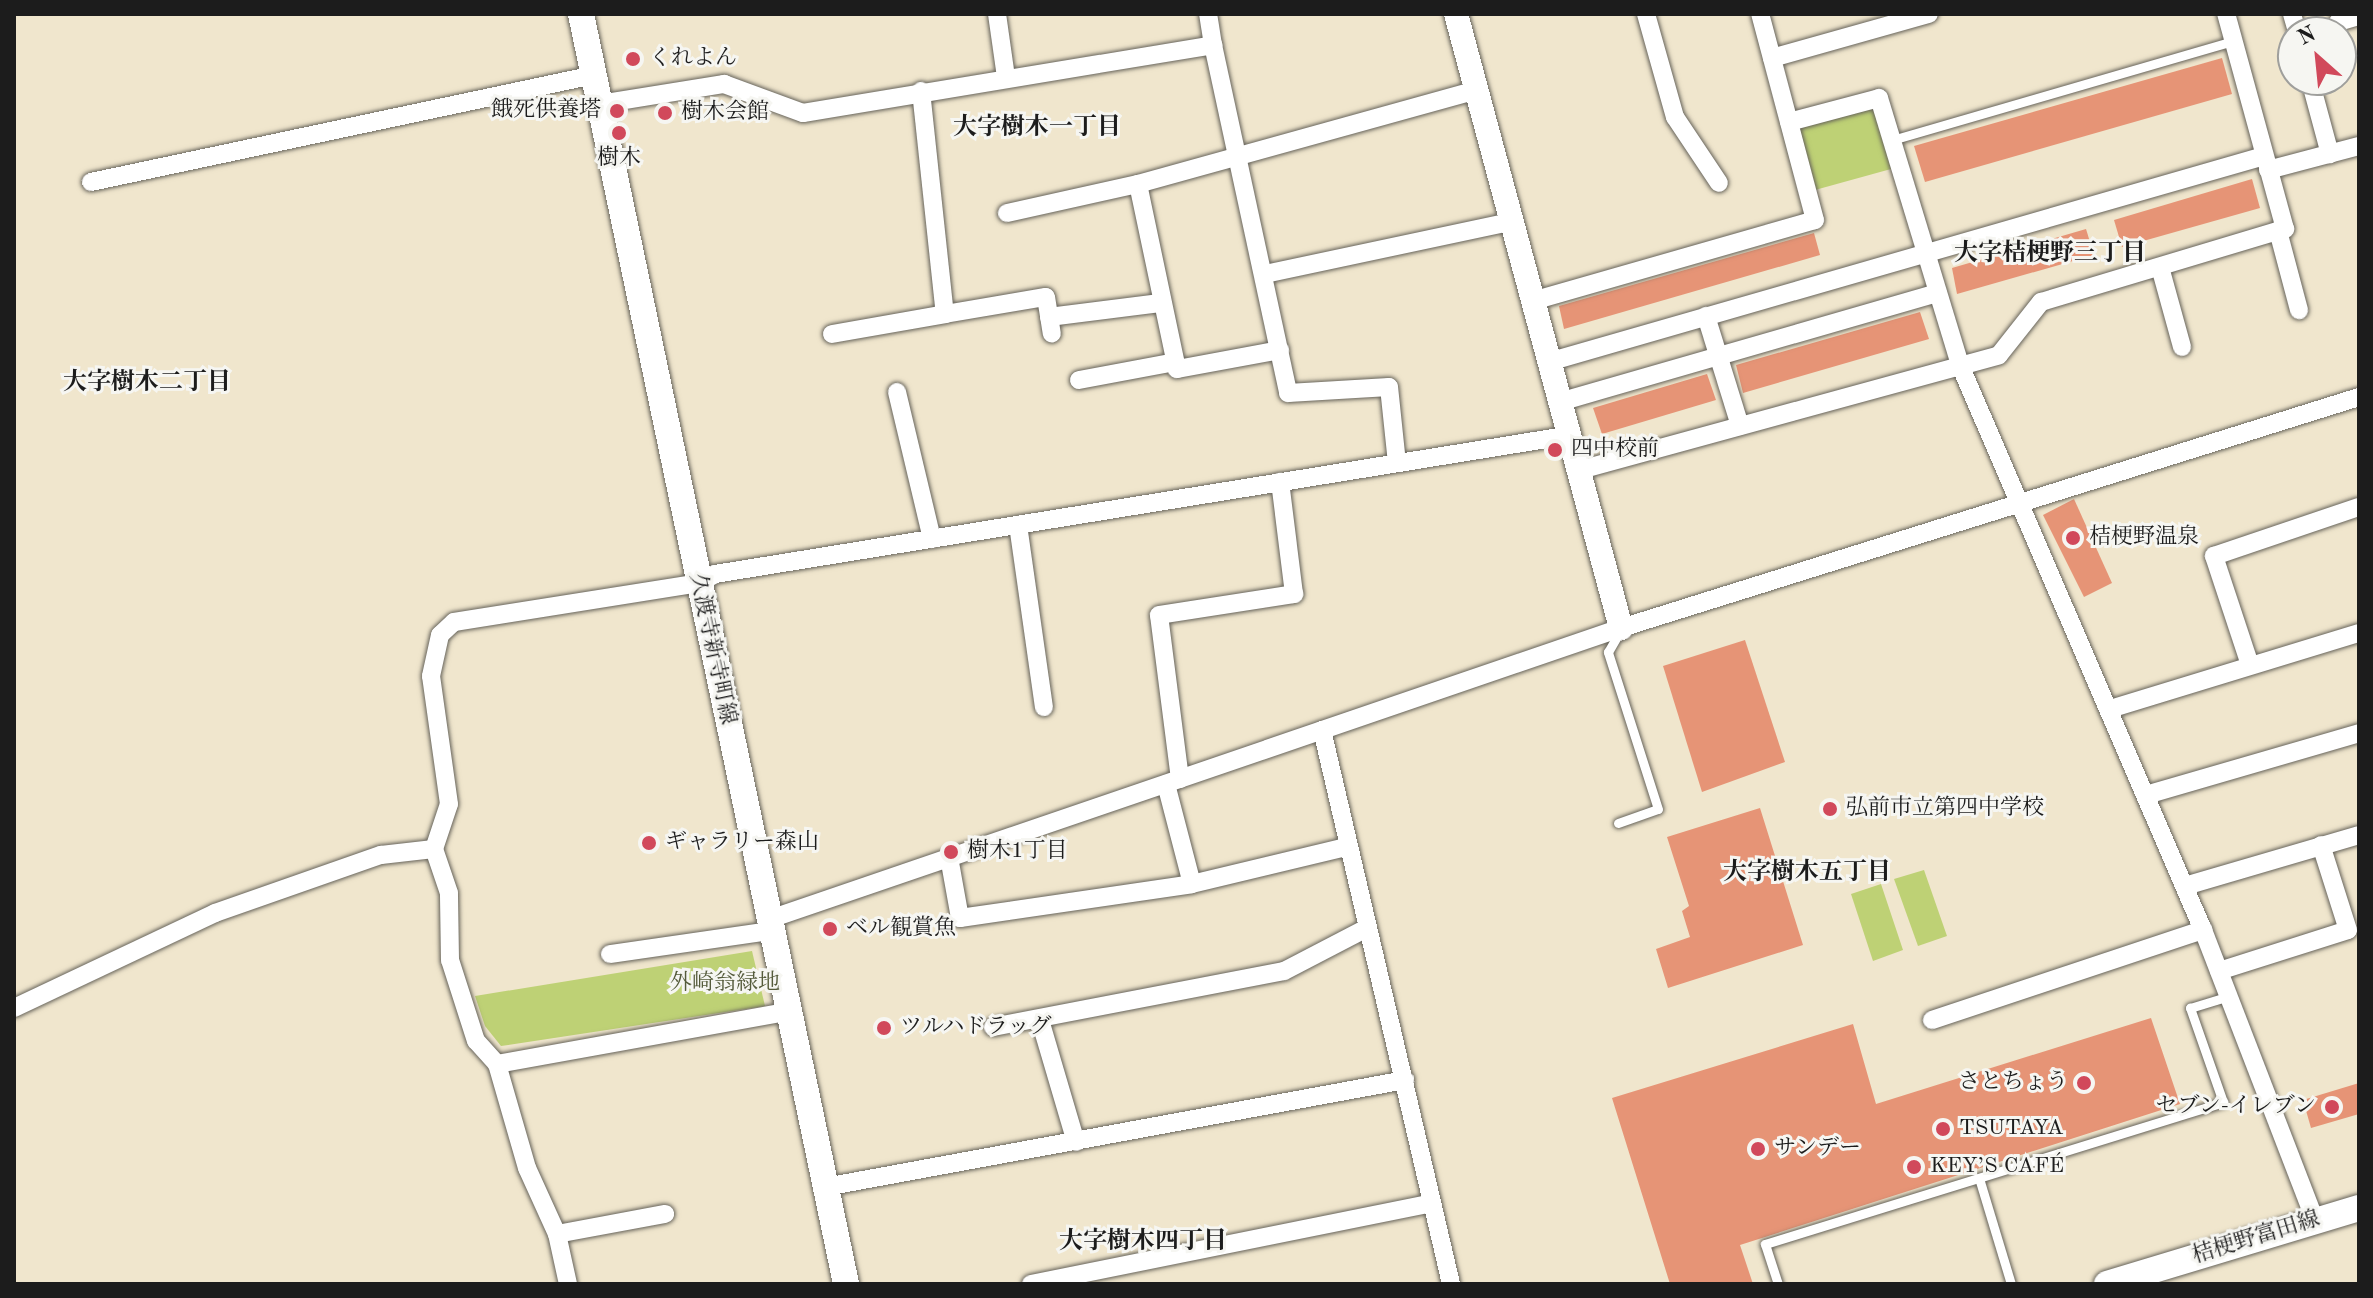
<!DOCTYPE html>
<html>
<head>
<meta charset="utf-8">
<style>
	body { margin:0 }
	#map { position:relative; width:2373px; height:1298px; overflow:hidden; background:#f0e6cd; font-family:"Old Standard TT","Noto Serif JP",serif }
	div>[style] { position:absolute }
	.green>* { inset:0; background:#bed175 }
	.building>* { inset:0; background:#e69476 }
	.roads { filter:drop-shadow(0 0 2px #66635a) drop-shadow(0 0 2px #66635a) }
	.service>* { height:9px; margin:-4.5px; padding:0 4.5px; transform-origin:4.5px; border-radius:4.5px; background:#fff }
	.minor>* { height:18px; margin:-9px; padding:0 9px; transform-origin:9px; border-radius:9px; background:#fff }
	.tertiary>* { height:24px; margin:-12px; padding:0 12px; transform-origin:12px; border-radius:12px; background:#fff }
	.secondary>* { height:26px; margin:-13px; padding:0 13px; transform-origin:13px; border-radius:13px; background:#fff }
	.dots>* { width:22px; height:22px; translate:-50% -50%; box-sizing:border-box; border:4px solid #f6f6f2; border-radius:50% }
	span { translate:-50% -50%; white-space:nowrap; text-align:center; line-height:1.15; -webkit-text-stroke:6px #f6f6f2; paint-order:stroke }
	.poi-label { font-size:22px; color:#1c1c1c }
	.left { translate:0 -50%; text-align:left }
	.right { translate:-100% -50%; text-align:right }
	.street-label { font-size:22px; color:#1c1c1c }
	.park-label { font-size:22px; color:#555b3b }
	.neighbourhood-label { font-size:24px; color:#1c1c1c; font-weight:700 }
	.frame { position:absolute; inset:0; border:16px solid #1c1c1c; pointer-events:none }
	.north { position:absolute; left:2277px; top:16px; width:80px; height:80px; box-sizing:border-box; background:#f6f6f2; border:2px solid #9f9f9c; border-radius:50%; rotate:333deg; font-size:22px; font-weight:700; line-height:32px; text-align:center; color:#1c1c1c }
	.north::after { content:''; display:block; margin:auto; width:28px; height:36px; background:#d1495b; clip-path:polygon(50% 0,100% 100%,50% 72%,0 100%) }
</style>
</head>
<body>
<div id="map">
	<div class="green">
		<i style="clip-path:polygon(1874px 108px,1891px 169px,1815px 190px,1798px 129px)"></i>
		<i style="clip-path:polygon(1924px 870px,1947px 936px,1918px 946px,1894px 879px)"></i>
		<i style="clip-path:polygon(1881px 884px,1903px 950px,1873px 961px,1851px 894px)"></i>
		<i style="clip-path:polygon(752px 951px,765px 1006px,501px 1046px,485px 1026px,475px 996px)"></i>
	</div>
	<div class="building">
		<i style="clip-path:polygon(2222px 58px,2232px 94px,1925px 182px,1914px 146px)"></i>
		<i style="clip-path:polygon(2252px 179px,2260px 208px,2122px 247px,2114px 220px)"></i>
		<i style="clip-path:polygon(2086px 229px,2094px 255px,1957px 294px,1952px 268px)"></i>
		<i style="clip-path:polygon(1814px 233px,1820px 255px,1564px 329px,1559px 306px)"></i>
		<i style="clip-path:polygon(1920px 312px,1929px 339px,1743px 393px,1736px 365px)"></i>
		<i style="clip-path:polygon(1707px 374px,1716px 400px,1602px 434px,1593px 408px)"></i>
		<i style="clip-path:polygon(2074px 499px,2112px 583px,2084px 597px,2043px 515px)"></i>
		<i style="clip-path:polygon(1745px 640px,1785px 762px,1702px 792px,1663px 666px)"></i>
		<i style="clip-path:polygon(1760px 808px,1803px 945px,1668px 988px,1656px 949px,1690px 937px,1682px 911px,1689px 906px,1667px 837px)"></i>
		<i style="clip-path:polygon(2151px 1018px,2180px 1104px,1740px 1245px,1753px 1284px,1670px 1284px,1612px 1098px,1853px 1024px,1876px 1104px)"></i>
		<i style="clip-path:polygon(2359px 1083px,2359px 1114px,2311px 1128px,2303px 1100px)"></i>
	</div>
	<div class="roads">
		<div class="service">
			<i style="left:1892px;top:140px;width:355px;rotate:-16.2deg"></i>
			<i style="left:1618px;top:823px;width:42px;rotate:-19.3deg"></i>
			<i style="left:1658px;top:809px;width:165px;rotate:-107.7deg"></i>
			<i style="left:1608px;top:652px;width:24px;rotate:-60deg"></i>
			<i style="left:1979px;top:1178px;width:111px;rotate:73.2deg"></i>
			<i style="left:1778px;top:1284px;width:42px;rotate:-108deg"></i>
			<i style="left:1765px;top:1244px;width:480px;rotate:-17.2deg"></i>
			<i style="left:2223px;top:1102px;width:100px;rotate:-109.3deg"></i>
			<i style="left:2190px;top:1008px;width:41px;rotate:-17.1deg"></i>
		</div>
		<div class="minor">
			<i style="left:997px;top:14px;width:64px;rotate:81.9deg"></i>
			<i style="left:1646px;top:14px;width:107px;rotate:74.3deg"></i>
			<i style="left:1675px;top:117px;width:79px;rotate:56.3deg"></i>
			<i style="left:2292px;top:14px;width:19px;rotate:74deg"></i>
			<i style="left:2338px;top:22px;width:22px;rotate:-16deg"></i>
			<i style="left:1213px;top:45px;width:356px;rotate:77.8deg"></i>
			<i style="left:1288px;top:393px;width:101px;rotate:-3.4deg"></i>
			<i style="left:1389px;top:387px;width:76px;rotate:84deg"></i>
			<i style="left:1772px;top:58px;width:163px;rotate:-15.7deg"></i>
			<i style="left:2310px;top:80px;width:77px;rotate:74.9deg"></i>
			<i style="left:921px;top:91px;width:224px;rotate:83.9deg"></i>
			<i style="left:945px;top:314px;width:102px;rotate:-9.6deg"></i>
			<i style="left:1046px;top:297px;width:37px;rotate:81deg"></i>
			<i style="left:600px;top:104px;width:126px;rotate:-9.2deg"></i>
			<i style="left:724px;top:84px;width:84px;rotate:20.2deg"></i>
			<i style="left:803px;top:113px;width:416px;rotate:-9.4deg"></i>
			<i style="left:1213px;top:45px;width:31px;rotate:-99deg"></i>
			<i style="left:1789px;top:122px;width:93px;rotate:-14.9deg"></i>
			<i style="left:1879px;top:98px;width:279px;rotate:73.1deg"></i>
			<i style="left:1960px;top:365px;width:615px;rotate:66.73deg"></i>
			<i style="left:2203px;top:930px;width:311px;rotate:68.9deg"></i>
			<i style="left:2268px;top:170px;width:94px;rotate:-14.8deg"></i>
			<i style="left:91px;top:182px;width:514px;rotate:-12.01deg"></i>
			<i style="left:1007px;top:213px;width:134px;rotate:-12.5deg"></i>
			<i style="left:2278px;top:231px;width:82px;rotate:75.1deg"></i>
			<i style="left:2160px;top:267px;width:83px;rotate:74.6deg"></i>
			<i style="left:1265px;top:274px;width:255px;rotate:-12deg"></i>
			<i style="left:1536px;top:300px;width:290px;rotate:-16deg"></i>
			<i style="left:1815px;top:220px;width:213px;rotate:-104.9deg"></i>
			<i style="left:1706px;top:316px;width:115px;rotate:72.8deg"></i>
			<i style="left:1049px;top:317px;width:112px;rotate:-7.2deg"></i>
			<i style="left:832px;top:334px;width:115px;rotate:-10deg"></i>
			<i style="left:1280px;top:350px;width:105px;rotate:169.5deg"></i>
			<i style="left:1177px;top:369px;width:189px;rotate:-101.9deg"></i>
			<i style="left:1138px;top:184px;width:352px;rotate:-15.5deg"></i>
			<i style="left:1552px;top:361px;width:741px;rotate:-16.06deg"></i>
			<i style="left:1079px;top:380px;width:98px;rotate:-10.6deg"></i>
			<i style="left:897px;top:392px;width:151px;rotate:76.6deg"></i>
			<i style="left:1563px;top:401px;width:390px;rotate:-16.1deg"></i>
			<i style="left:1580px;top:470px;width:434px;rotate:-15.3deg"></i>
			<i style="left:1999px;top:355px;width:68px;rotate:-51.6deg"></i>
			<i style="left:2041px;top:302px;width:255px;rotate:-16.7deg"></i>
			<i style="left:2285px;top:229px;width:223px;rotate:-105.3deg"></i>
			<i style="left:1018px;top:525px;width:184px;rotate:81.9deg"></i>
			<i style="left:2250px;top:665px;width:115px;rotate:-108.3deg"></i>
			<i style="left:2214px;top:556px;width:153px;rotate:-18.7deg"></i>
			<i style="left:2110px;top:709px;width:260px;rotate:-17deg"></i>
			<i style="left:1322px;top:730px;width:569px;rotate:76.89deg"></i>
			<i style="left:1180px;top:779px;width:165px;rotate:-97.3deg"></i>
			<i style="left:1159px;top:615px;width:137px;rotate:-8.8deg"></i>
			<i style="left:1294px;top:594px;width:113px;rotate:-97.1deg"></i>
			<i style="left:1166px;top:784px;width:103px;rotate:75.4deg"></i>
			<i style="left:1192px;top:884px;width:158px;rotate:-13.5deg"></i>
			<i style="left:2146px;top:795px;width:222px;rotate:-16.2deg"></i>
			<i style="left:949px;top:857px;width:62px;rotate:79.8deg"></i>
			<i style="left:960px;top:918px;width:234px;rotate:-8.3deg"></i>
			<i style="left:2185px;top:886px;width:181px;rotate:-16.3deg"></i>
			<i style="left:767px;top:920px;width:903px;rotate:-18.88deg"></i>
			<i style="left:1621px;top:628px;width:773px;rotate:-17.38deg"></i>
			<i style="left:610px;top:954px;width:162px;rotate:-8.2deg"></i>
			<i style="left:2219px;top:971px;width:135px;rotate:-17.6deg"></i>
			<i style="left:2348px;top:930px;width:89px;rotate:-107.6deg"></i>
			<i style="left:14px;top:1008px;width:222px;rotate:-25.3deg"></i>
			<i style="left:215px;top:913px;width:176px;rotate:-19.3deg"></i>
			<i style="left:381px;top:855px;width:53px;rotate:-6.5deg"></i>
			<i style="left:1040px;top:1020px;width:127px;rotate:73.6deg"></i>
			<i style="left:1932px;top:1020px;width:286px;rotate:-18.4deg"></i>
			<i style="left:993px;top:1027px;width:296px;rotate:-10.9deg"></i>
			<i style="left:1284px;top:971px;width:93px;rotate:-27.4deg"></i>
			<i style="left:497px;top:1064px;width:295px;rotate:-10.2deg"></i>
			<i style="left:825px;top:1187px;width:590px;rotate:-10.45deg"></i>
			<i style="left:557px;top:1234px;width:110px;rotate:-10.5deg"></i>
			<i style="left:568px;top:1284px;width:51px;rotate:-102.4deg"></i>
			<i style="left:557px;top:1234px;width:72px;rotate:-114.4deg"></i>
			<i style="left:527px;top:1168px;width:108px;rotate:-106.1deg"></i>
			<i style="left:497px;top:1064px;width:31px;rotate:-132deg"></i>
			<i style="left:476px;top:1041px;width:85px;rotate:-107.8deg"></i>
			<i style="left:450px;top:960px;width:67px;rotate:-90.9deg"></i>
			<i style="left:449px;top:893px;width:46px;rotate:-108.8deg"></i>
			<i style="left:434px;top:849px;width:47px;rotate:-71.6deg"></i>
			<i style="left:449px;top:804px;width:129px;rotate:-98deg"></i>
			<i style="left:431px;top:676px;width:42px;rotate:-77.6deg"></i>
			<i style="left:440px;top:635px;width:19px;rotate:-43deg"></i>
			<i style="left:454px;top:622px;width:248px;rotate:-9deg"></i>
			<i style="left:699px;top:583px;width:18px;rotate:-29deg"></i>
			<i style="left:715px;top:574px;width:867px;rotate:-9.22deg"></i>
			<i style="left:1031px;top:1284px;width:406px;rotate:-11.4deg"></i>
		</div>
		<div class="tertiary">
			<i style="left:1456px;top:14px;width:636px;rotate:74.96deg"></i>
		</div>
		<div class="secondary">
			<i style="left:581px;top:14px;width:1297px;rotate:78.21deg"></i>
			<i style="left:2107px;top:1284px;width:263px;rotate:-16.8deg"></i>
		</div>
	</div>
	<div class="dots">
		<i style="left:633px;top:59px;background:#d1495b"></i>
		<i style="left:617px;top:111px;background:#d1495b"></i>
		<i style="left:665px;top:113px;background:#d1495b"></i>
		<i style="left:619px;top:133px;background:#d1495b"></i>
		<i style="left:1555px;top:450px;background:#d1495b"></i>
		<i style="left:2073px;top:538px;background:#d1495b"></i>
		<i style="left:1830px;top:809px;background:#d1495b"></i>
		<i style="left:649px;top:843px;background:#d1495b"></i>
		<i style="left:951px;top:852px;background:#d1495b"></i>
		<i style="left:830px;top:929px;background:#d1495b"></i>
		<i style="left:884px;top:1028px;background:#d1495b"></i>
		<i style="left:2084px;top:1083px;background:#d1495b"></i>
		<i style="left:2332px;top:1107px;background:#d1495b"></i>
		<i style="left:1943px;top:1129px;background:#d1495b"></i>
		<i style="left:1758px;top:1149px;background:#d1495b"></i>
		<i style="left:1914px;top:1167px;background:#d1495b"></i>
	</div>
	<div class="poi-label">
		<span class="left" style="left:649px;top:59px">くれよん</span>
		<span class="right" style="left:601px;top:111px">餓死供養塔</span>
		<span class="left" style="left:681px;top:113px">樹木会館</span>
		<span style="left:619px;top:159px">樹木</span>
		<span class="left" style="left:1571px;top:450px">四中校前</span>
		<span class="left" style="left:2089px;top:538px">桔梗野温泉</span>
		<span class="left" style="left:1846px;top:809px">弘前市立第四中学校</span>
		<span class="left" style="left:665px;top:843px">ギャラリー森山</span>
		<span class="left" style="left:967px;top:852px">樹木1丁目</span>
		<span class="left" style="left:846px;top:929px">ベル観賞魚</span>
		<span class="left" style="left:900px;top:1028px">ツルハドラッグ</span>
		<span class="right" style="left:2068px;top:1083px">さとちょう</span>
		<span class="right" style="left:2316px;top:1107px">セブン-イレブン</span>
		<span class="left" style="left:1959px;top:1129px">TSUTAYA</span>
		<span class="left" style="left:1774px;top:1149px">サンデー</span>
		<span class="left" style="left:1930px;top:1167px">KEY’S CAFÉ</span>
	</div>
	<div class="street-label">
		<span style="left:712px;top:649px;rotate:78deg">久渡寺新寺町線</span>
		<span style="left:2256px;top:1238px;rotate:-17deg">桔梗野富田線</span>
	</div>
	<div class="park-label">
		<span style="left:725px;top:984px">外崎翁緑地</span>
	</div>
	<div class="neighbourhood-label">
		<span style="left:1037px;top:129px">大字樹木一丁目</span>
		<span style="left:2050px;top:255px">大字桔梗野三丁目</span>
		<span style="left:147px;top:384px">大字樹木二丁目</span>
		<span style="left:1807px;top:874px">大字樹木五丁目</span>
		<span style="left:1143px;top:1243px">大字樹木四丁目</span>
	</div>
	<div class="frame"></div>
	<div class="north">N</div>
</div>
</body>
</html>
